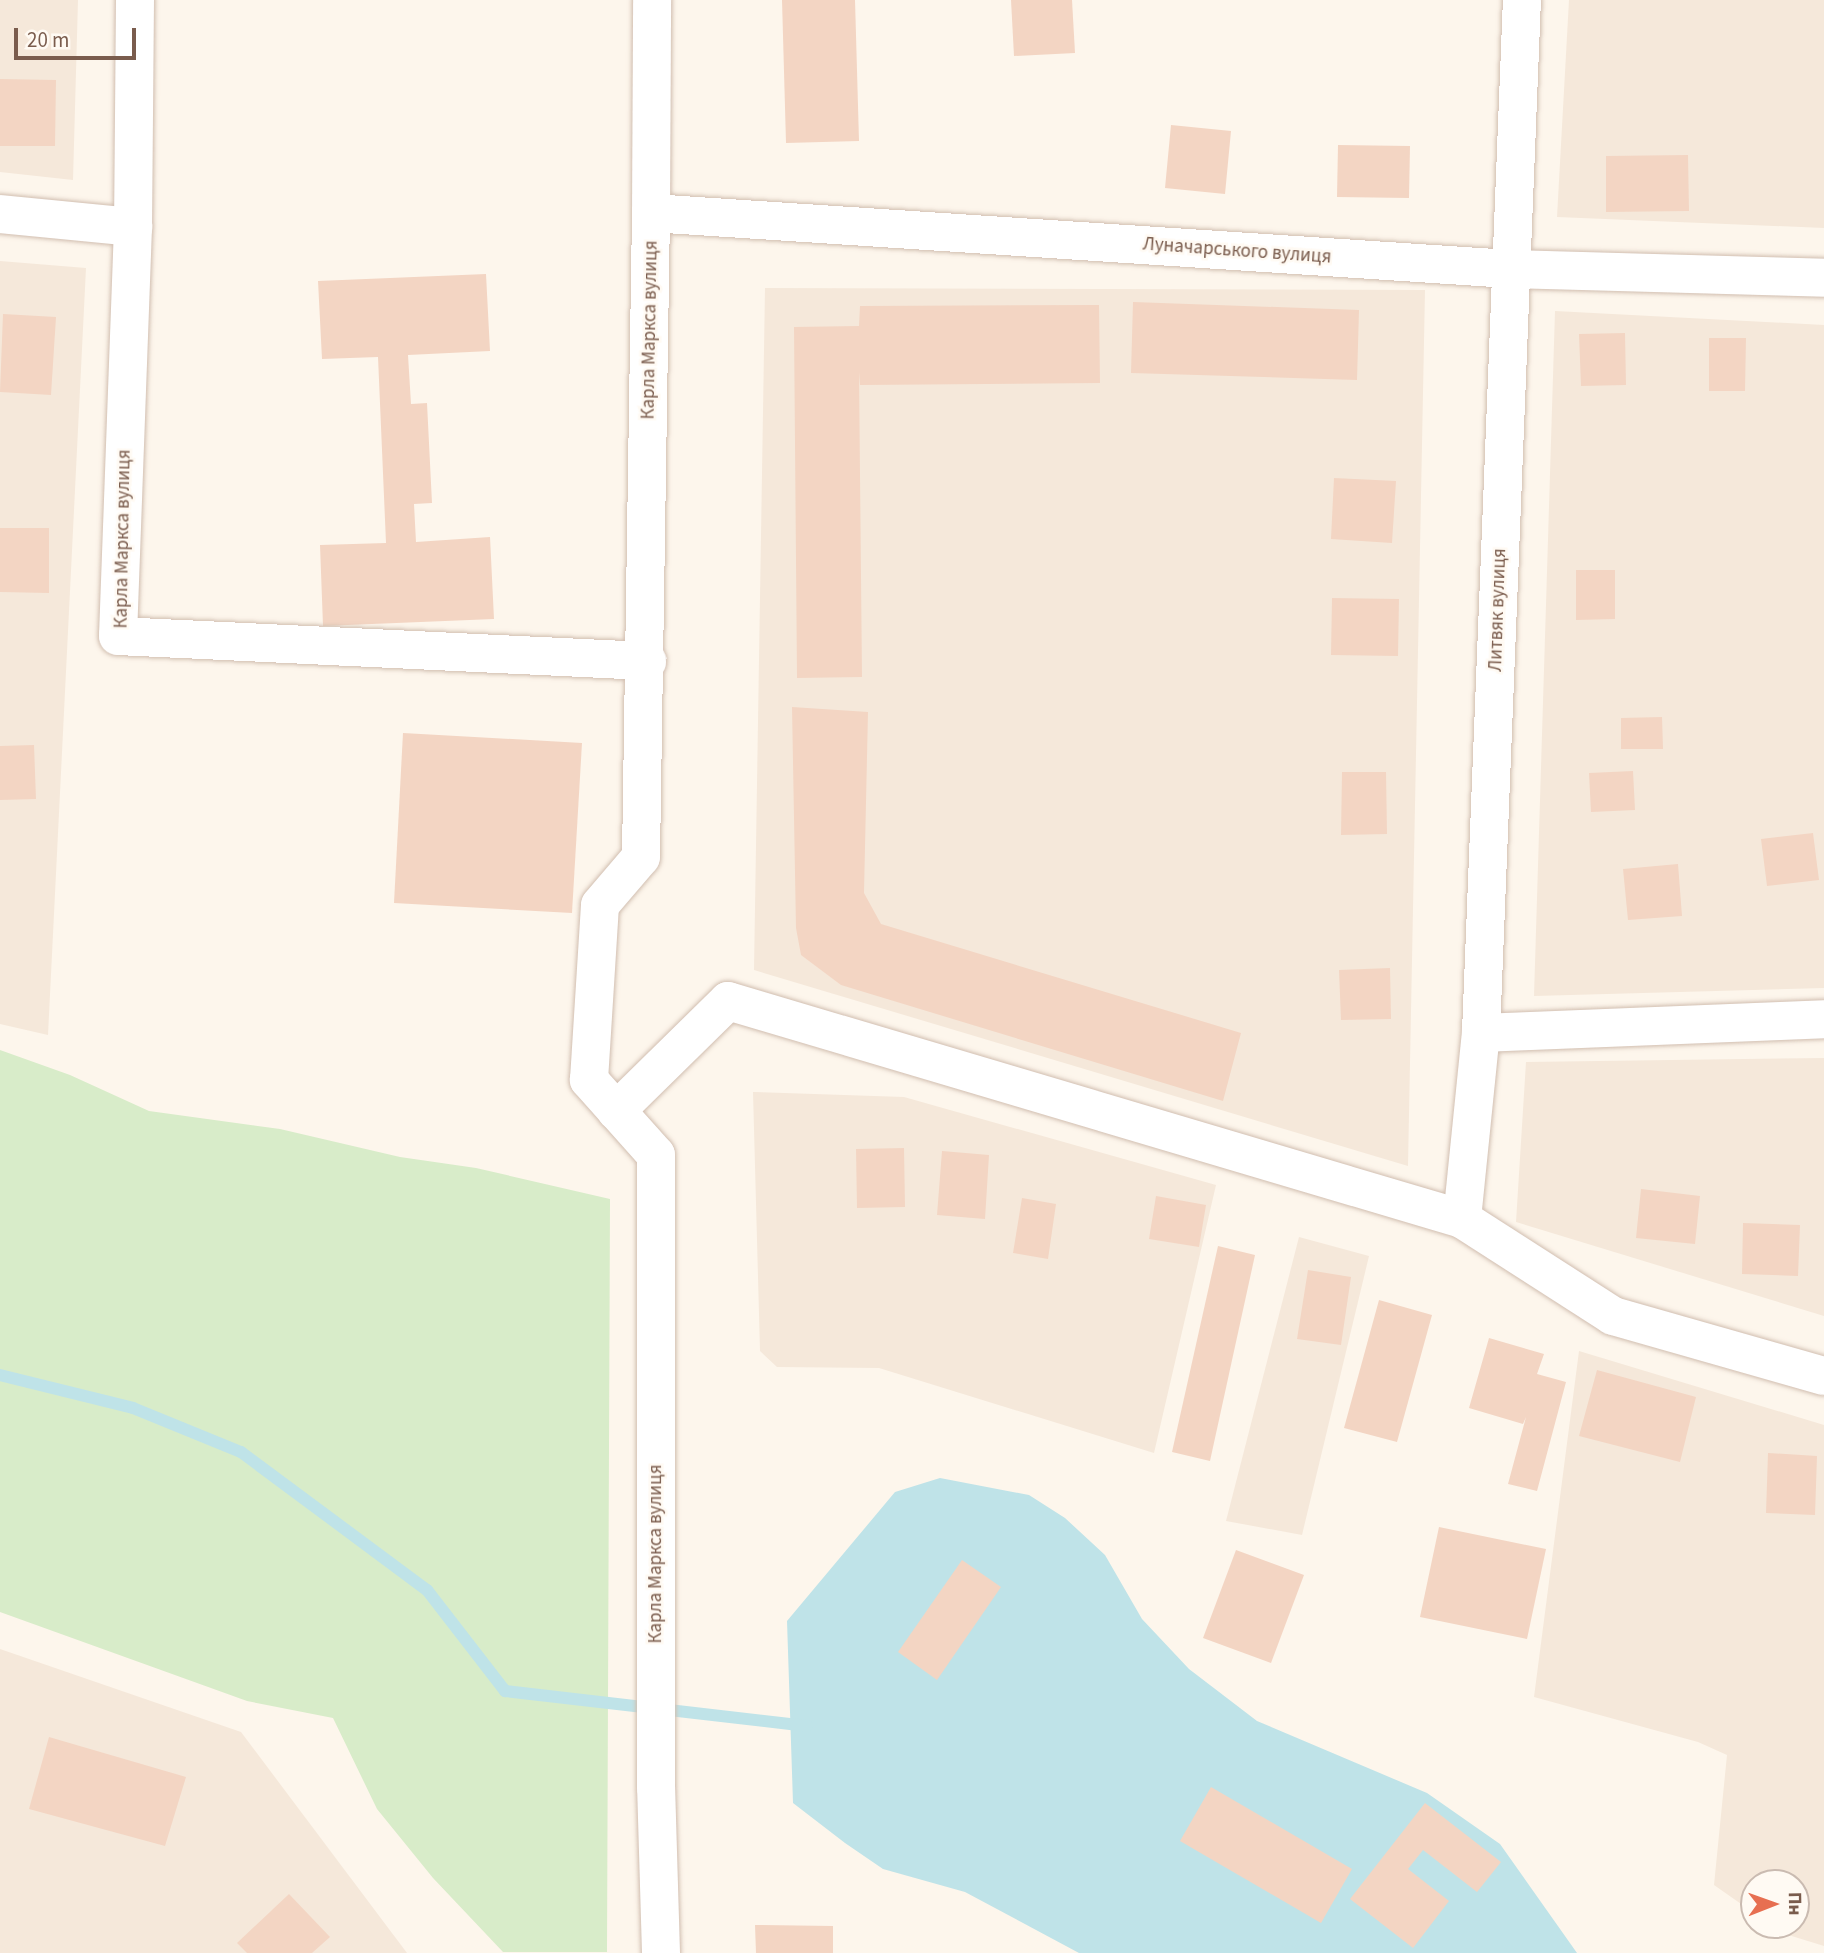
<!DOCTYPE html>
<html>
<head>
<meta charset="utf-8">
<style>
	body { margin:0 }
	#map { position:relative; width:1824px; height:1953px; overflow:hidden; background:#fdf6ec; font-family:"Source Sans 3",sans-serif }
	div>[style] { position:absolute }
	.residential>* { inset:0; background:#f5e8da }
	.green>* { inset:0; background:#d8ecc9 }
	.water>* { inset:0; background:#bfe3e8 }
	.stream>* { height:12px; margin:-6px; padding:0 6px; transform-origin:6px; border-radius:6px; background:#bfe3e8 }
	.building>* { inset:0; background:#f3d5c3 }
	.roads { filter:drop-shadow(0 0 2px #d1beb0) drop-shadow(0 0 2px #d1beb0) }
	.minor>* { height:38px; margin:-19px; padding:0 19px; transform-origin:19px; border-radius:19px; background:#fff }
	.tertiary>* { height:38px; margin:-19px; padding:0 19px; transform-origin:19px; border-radius:19px; background:#fff }
	.secondary>* { height:38px; margin:-19px; padding:0 19px; transform-origin:19px; border-radius:19px; background:#fff }
	span { translate:-50% -50%; white-space:nowrap; text-align:center; line-height:1.15; -webkit-text-stroke:5px #fffaf3; paint-order:stroke }
	.street-label { font-size:19px; color:#7a5c4d }
	.north { position:absolute; left:1740px; top:1869px; width:70px; height:70px; box-sizing:border-box; background:#fffaf3; border:2px solid #cabbb1; border-radius:50%; rotate:89deg; font-size:19px; font-weight:700; line-height:28px; text-align:center; color:#7a5c4d }
	.north::after { content:''; display:block; margin:auto; width:24px; height:32px; background:#e76f51; clip-path:polygon(50% 0,100% 100%,50% 72%,0 100%) }
	.scale { position:absolute; left:14px; top:28px; width:122px; height:32px; box-sizing:border-box; border:4px solid #7a5c4d; border-top:0; padding-left:9px; font-size:21px; line-height:24px; white-space:nowrap; color:#7a5c4d; -webkit-text-stroke:5px #fffaf3; paint-order:stroke }
</style>
</head>
<body>
<div id="map">
	<div class="residential">
		<i style="clip-path:polygon(0 0,78px 0,73px 180px,0 172px)"></i>
		<i style="clip-path:polygon(1569px 0,1824px 0,1824px 228px,1557px 217px)"></i>
		<i style="clip-path:polygon(0 261px,86px 268px,48px 1035px,0 1024px)"></i>
		<i style="clip-path:polygon(765px 288px,1425px 290px,1408px 1166px,754px 970px)"></i>
		<i style="clip-path:polygon(1555px 311px,1824px 325px,1824px 988px,1534px 996px)"></i>
		<i style="clip-path:polygon(1824px 1058px,1824px 1316px,1516px 1222px,1526px 1062px)"></i>
		<i style="clip-path:polygon(753px 1092px,904px 1097px,1216px 1185px,1154px 1453px,879px 1368px,777px 1367px,760px 1351px)"></i>
		<i style="clip-path:polygon(1299px 1237px,1369px 1256px,1302px 1535px,1226px 1521px)"></i>
		<i style="clip-path:polygon(1579px 1351px,1824px 1425px,1824px 1946px,1782px 1933px,1771px 1925px,1796px 1925px,1796px 1883px,1754px 1883px,1754px 1913px,1714px 1885px,1727px 1755px,1698px 1742px,1534px 1697px)"></i>
		<i style="clip-path:polygon(0 1649px,241px 1732px,407px 1953px,0 1953px)"></i>
	</div>
	<div class="green">
		<i style="clip-path:polygon(0 1050px,70px 1075px,149px 1111px,280px 1129px,400px 1157px,476px 1168px,610px 1199px,607px 1952px,503px 1952px,433px 1878px,377px 1809px,333px 1718px,247px 1701px,0 1612px)"></i>
	</div>
	<div class="water">
		<i style="clip-path:polygon(940px 1478px,1029px 1495px,1065px 1518px,1105px 1555px,1142px 1619px,1189px 1669px,1257px 1721px,1427px 1793px,1500px 1844px,1577px 1953px,1079px 1953px,965px 1892px,883px 1869px,845px 1843px,793px 1803px,787px 1621px,895px 1492px)"></i>
	</div>
	<div class="stream">
		<i style="left:0;top:1375px;width:137px;rotate:13.9deg"></i>
		<i style="left:133px;top:1408px;width:117px;rotate:22.2deg"></i>
		<i style="left:241px;top:1452px;width:232px;rotate:36.6deg"></i>
		<i style="left:427px;top:1590px;width:128px;rotate:52.3deg"></i>
		<i style="left:505px;top:1691px;width:304px;rotate:6.6deg"></i>
	</div>
	<div class="building">
		<i style="clip-path:polygon(782px 0,855px 0,859px 141px,786px 143px)"></i>
		<i style="clip-path:polygon(1011px 0,1072px 0,1075px 53px,1014px 56px)"></i>
		<i style="clip-path:polygon(0 79px,56px 80px,55px 146px,0 146px)"></i>
		<i style="clip-path:polygon(1171px 125px,1231px 131px,1225px 194px,1165px 188px)"></i>
		<i style="clip-path:polygon(1338px 145px,1410px 146px,1409px 198px,1337px 197px)"></i>
		<i style="clip-path:polygon(1688px 155px,1689px 211px,1606px 212px,1606px 156px)"></i>
		<i style="clip-path:polygon(486px 274px,490px 351px,408px 355px,411px 404px,427px 403px,432px 503px,414px 504px,416px 542px,490px 537px,494px 619px,323px 626px,320px 545px,386px 543px,378px 357px,322px 359px,318px 281px)"></i>
		<i style="clip-path:polygon(1133px 302px,1359px 310px,1357px 380px,1131px 373px)"></i>
		<i style="clip-path:polygon(1099px 305px,1100px 383px,860px 385px,859px 372px,862px 677px,797px 678px,794px 327px,859px 326px,860px 306px)"></i>
		<i style="clip-path:polygon(3px 314px,56px 317px,51px 395px,0 392px)"></i>
		<i style="clip-path:polygon(1625px 333px,1626px 385px,1581px 386px,1579px 334px)"></i>
		<i style="clip-path:polygon(1709px 338px,1746px 338px,1745px 391px,1709px 391px)"></i>
		<i style="clip-path:polygon(1334px 478px,1396px 481px,1392px 543px,1331px 539px)"></i>
		<i style="clip-path:polygon(0 528px,49px 528px,49px 593px,0 592px)"></i>
		<i style="clip-path:polygon(1576px 570px,1615px 570px,1615px 619px,1576px 620px)"></i>
		<i style="clip-path:polygon(1332px 598px,1399px 599px,1398px 656px,1331px 655px)"></i>
		<i style="clip-path:polygon(792px 707px,868px 712px,864px 893px,881px 924px,1241px 1033px,1223px 1101px,841px 985px,801px 955px,796px 928px)"></i>
		<i style="clip-path:polygon(1662px 717px,1663px 749px,1621px 749px,1621px 718px)"></i>
		<i style="clip-path:polygon(403px 733px,582px 743px,572px 913px,394px 903px)"></i>
		<i style="clip-path:polygon(34px 745px,36px 799px,0 800px,0 746px)"></i>
		<i style="clip-path:polygon(1633px 771px,1635px 810px,1591px 812px,1589px 773px)"></i>
		<i style="clip-path:polygon(1342px 772px,1386px 772px,1387px 834px,1341px 835px)"></i>
		<i style="clip-path:polygon(1813px 833px,1819px 880px,1767px 886px,1761px 839px)"></i>
		<i style="clip-path:polygon(1678px 864px,1682px 916px,1628px 920px,1623px 869px)"></i>
		<i style="clip-path:polygon(1390px 968px,1391px 1019px,1341px 1020px,1339px 970px)"></i>
		<i style="clip-path:polygon(904px 1148px,905px 1207px,857px 1208px,856px 1149px)"></i>
		<i style="clip-path:polygon(942px 1151px,989px 1155px,985px 1219px,937px 1215px)"></i>
		<i style="clip-path:polygon(1641px 1189px,1700px 1196px,1695px 1244px,1636px 1238px)"></i>
		<i style="clip-path:polygon(1156px 1196px,1206px 1205px,1199px 1247px,1149px 1239px)"></i>
		<i style="clip-path:polygon(1022px 1198px,1056px 1204px,1048px 1259px,1013px 1253px)"></i>
		<i style="clip-path:polygon(1743px 1223px,1800px 1225px,1798px 1276px,1742px 1274px)"></i>
		<i style="clip-path:polygon(1218px 1246px,1255px 1255px,1210px 1461px,1172px 1452px)"></i>
		<i style="clip-path:polygon(1308px 1270px,1351px 1277px,1341px 1345px,1297px 1339px)"></i>
		<i style="clip-path:polygon(1379px 1300px,1432px 1315px,1397px 1442px,1344px 1428px)"></i>
		<i style="clip-path:polygon(1489px 1338px,1544px 1354px,1537px 1374px,1566px 1382px,1537px 1491px,1508px 1484px,1526px 1417px,1523px 1424px,1469px 1408px)"></i>
		<i style="clip-path:polygon(1597px 1370px,1696px 1397px,1680px 1462px,1579px 1436px)"></i>
		<i style="clip-path:polygon(1768px 1453px,1817px 1456px,1815px 1515px,1766px 1513px)"></i>
		<i style="clip-path:polygon(1439px 1527px,1546px 1549px,1527px 1639px,1420px 1617px)"></i>
		<i style="clip-path:polygon(1236px 1550px,1304px 1575px,1271px 1663px,1203px 1638px)"></i>
		<i style="clip-path:polygon(962px 1560px,1001px 1587px,937px 1680px,898px 1652px)"></i>
		<i style="clip-path:polygon(49px 1737px,186px 1777px,165px 1846px,29px 1809px)"></i>
		<i style="clip-path:polygon(1211px 1787px,1352px 1869px,1321px 1923px,1180px 1841px)"></i>
		<i style="clip-path:polygon(1425px 1803px,1501px 1862px,1477px 1892px,1423px 1850px,1408px 1869px,1449px 1901px,1413px 1948px,1350px 1899px)"></i>
		<i style="clip-path:polygon(289px 1894px,330px 1937px,312px 1953px,247px 1953px,237px 1943px)"></i>
		<i style="clip-path:polygon(755px 1925px,833px 1926px,833px 1953px,756px 1953px)"></i>
	</div>
	<div class="roads">
		<div class="minor">
			<i style="left:135px;top:0;width:227px;rotate:90.5deg"></i>
			<i style="left:133px;top:227px;width:409px;rotate:92.1deg"></i>
			<i style="left:118px;top:636px;width:530px;rotate:2.71deg"></i>
			<i style="left:0;top:214px;width:134px;rotate:5.6deg"></i>
			<i style="left:1481px;top:1033px;width:343px;rotate:-2.3deg"></i>
			<i style="left:616px;top:1111px;width:157px;rotate:-44.5deg"></i>
			<i style="left:728px;top:1001px;width:766px;rotate:16.54deg"></i>
			<i style="left:1462px;top:1219px;width:179px;rotate:32.7deg"></i>
			<i style="left:1613px;top:1316px;width:219px;rotate:15.9deg"></i>
			<i style="left:1462px;top:1219px;width:187px;rotate:-84.2deg"></i>
			<i style="left:1481px;top:1033px;width:1034px;rotate:-87.73deg"></i>
		</div>
		<div class="tertiary">
			<i style="left:651px;top:213px;width:213px;rotate:-89.7deg"></i>
		</div>
		<div class="secondary">
			<i style="left:661px;top:1953px;width:165px;rotate:-91.7deg"></i>
			<i style="left:656px;top:1788px;width:633px;rotate:-90deg"></i>
			<i style="left:656px;top:1155px;width:101px;rotate:-131.8deg"></i>
			<i style="left:589px;top:1080px;width:175px;rotate:-86.4deg"></i>
			<i style="left:600px;top:905px;width:63px;rotate:-49.5deg"></i>
			<i style="left:641px;top:857px;width:644px;rotate:-89.11deg"></i>
			<i style="left:651px;top:213px;width:862px;rotate:3.73deg"></i>
			<i style="left:1511px;top:269px;width:313px;rotate:1.6deg"></i>
		</div>
	</div>
	<div class="street-label">
		<span style="left:1237px;top:251px;rotate:4deg">Луначарського вулиця</span>
		<span style="left:650px;top:330px;rotate:-89deg">Карла Маркса вулиця</span>
		<span style="left:123px;top:539px;rotate:-89deg">Карла Маркса вулиця</span>
		<span style="left:1498px;top:610px;rotate:-88deg">Литвяк вулиця</span>
		<span style="left:656px;top:1554px;rotate:-90deg">Карла Маркса вулиця</span>
	</div>
	<div class="north">Пн</div>
	<div class="scale">20 m</div>
</div>
</body>
</html>
